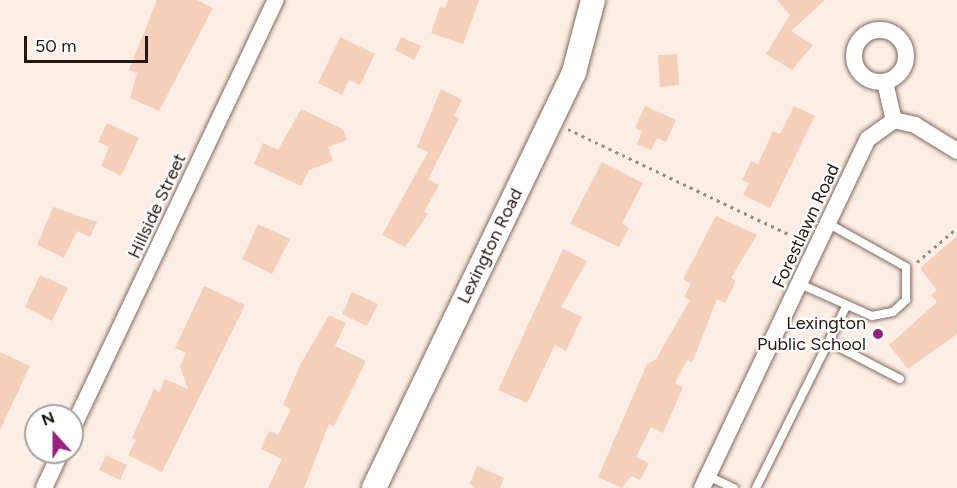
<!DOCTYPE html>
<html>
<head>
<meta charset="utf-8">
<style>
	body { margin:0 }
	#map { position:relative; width:957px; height:488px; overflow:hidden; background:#fdeee5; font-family:Figtree,sans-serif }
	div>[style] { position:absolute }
	.building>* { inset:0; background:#f4cfb9 }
	.path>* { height:3px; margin-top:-1.5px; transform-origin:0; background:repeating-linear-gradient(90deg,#978b84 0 3px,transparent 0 7.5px) }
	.roads { filter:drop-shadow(0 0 2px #816b5e) drop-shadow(0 0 2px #816b5e) }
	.lane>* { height:8px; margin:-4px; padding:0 4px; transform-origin:4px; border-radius:4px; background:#fff }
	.street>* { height:16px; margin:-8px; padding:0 8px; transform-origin:8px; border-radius:8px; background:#fff }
	.street>.ring { margin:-8px; padding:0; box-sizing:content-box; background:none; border:16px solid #fff; border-radius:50% }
	.secondary>* { height:24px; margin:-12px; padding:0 12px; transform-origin:12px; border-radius:12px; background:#fff }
	.dots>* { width:16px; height:16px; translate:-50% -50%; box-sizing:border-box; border:3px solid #fff; border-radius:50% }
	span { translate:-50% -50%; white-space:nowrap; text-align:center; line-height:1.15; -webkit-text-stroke:4.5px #fff; paint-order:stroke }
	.street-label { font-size:18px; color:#211813 }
	.poi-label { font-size:18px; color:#211813 }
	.right { translate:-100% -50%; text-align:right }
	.north { position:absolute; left:24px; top:404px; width:60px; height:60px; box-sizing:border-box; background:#fff; border:2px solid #a6a3a1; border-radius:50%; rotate:339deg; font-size:16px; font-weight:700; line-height:24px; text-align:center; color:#211813 }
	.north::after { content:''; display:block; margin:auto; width:21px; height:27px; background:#9a217b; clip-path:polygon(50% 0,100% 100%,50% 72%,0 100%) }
	.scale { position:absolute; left:24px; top:36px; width:124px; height:27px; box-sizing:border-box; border:3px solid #211813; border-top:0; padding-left:8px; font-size:18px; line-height:21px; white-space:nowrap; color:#211813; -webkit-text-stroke:4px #fff; paint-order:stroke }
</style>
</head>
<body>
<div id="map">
	<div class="building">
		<i style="clip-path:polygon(157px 0,197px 0,213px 8px,159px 111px,130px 98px,137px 73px,129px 70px)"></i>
		<i style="clip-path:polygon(448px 0,479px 0,463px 44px,431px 33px,440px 7px,445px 8px)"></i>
		<i style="clip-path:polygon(777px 0,825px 0,791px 31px,813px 45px,792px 70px,766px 54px,790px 15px)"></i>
		<i style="clip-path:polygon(340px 37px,375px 54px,360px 85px,349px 80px,342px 95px,318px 83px)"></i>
		<i style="clip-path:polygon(401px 37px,421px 46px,414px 60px,395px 50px)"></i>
		<i style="clip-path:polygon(677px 54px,679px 85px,660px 87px,658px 55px)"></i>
		<i style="clip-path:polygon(441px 89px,462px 100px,454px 116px,459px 118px,428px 179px,439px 185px,424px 212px,428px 214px,405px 247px,382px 235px,428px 152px,417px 147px)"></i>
		<i style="clip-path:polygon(645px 106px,676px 120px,666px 142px,657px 138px,651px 150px,637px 144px,642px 131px,635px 128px)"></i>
		<i style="clip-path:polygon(794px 106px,815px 116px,770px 208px,743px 195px,749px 183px,742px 180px,751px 161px,758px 164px,773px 131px,780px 134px)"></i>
		<i style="clip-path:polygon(301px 109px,343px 129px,347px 140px,328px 147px,333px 161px,309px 170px,301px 186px,254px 164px,263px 143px,278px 150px)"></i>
		<i style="clip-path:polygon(107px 123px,139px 138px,121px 176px,101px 166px,109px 147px,98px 142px)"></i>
		<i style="clip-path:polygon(602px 162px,643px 183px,622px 223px,629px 228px,619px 247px,570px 224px)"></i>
		<i style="clip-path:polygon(53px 207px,97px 222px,90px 237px,77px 231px,64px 258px,37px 245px)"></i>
		<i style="clip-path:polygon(716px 216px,757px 235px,731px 278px,736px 281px,725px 303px,717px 299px,692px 363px,687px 360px,675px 383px,683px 387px,663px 433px,651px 427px,636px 457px,649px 463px,640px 480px,631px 476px,622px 488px,598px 477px,647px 364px,656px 359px,690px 300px,684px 297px,691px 283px,683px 279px)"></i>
		<i style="clip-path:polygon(258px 224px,290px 239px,272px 274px,242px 259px)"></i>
		<i style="clip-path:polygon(957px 236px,957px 334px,908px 369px,889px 345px,937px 302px,931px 295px,937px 290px,920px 268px)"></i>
		<i style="clip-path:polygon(563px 249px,587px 261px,561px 307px,582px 317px,566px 351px,555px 345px,527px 403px,498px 390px)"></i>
		<i style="clip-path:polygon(40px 275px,68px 288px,52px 321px,25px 307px)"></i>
		<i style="clip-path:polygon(204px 286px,245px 305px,162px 472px,128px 455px,136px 440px,132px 438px,154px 389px,159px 392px,165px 379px,188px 389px,180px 366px,186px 353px,175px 348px)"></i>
		<i style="clip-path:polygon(352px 292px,378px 304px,367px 326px,342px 314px)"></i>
		<i style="clip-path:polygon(329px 315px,346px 323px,335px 346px,366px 361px,334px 426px,329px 424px,304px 488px,268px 488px,282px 459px,261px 449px,269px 431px,278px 435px,291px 409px,283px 405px,300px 365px)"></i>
		<i style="clip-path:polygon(0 352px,30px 366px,0 430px)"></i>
		<i style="clip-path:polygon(106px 455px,127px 465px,120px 480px,99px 470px)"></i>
		<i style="clip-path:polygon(477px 466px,504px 478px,500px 488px,474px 488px,470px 483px)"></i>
	</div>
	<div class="path">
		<i style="left:568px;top:129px;width:260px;rotate:25.5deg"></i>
		<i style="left:917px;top:262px;width:52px;rotate:-40.4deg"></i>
	</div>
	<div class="roads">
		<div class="lane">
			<i style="left:800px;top:284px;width:79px;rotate:24deg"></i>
			<i style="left:872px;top:316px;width:21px;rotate:-11deg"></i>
			<i style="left:893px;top:312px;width:18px;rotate:-43deg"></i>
			<i style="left:906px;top:300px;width:33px;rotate:-90deg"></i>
			<i style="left:906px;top:267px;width:88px;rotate:-150.8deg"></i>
			<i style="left:829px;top:342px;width:80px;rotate:27.5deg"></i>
			<i style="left:708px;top:476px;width:29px;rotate:25deg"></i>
			<i style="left:756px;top:488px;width:204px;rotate:-63.6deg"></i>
		</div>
		<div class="street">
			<i class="ring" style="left:854px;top:30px;width:36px;height:36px"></i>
			<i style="left:885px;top:82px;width:39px;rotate:77deg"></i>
			<i style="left:72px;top:429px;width:475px;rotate:-64.6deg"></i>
			<i style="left:44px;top:488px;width:40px;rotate:-65deg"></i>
			<i style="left:702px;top:488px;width:386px;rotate:-64.6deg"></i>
			<i style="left:868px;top:139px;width:32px;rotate:-36deg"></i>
			<i style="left:894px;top:120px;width:22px;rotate:13deg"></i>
			<i style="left:915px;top:125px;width:49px;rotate:31.8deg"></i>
		</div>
		<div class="secondary">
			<i style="left:374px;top:488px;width:462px;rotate:-64.3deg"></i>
			<i style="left:574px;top:72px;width:74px;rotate:-75.2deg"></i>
		</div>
	</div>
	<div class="dots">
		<i style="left:878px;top:334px;background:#9a217b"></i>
	</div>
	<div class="street-label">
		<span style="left:157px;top:206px;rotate:-65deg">Hillside Street</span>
		<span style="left:806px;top:226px;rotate:-65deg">Forestlawn Road</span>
		<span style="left:490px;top:246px;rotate:-64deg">Lexington Road</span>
	</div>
	<div class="poi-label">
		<span class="right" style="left:866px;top:334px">Lexington<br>Public School</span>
	</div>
	<div class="north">N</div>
	<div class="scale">50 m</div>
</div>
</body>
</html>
